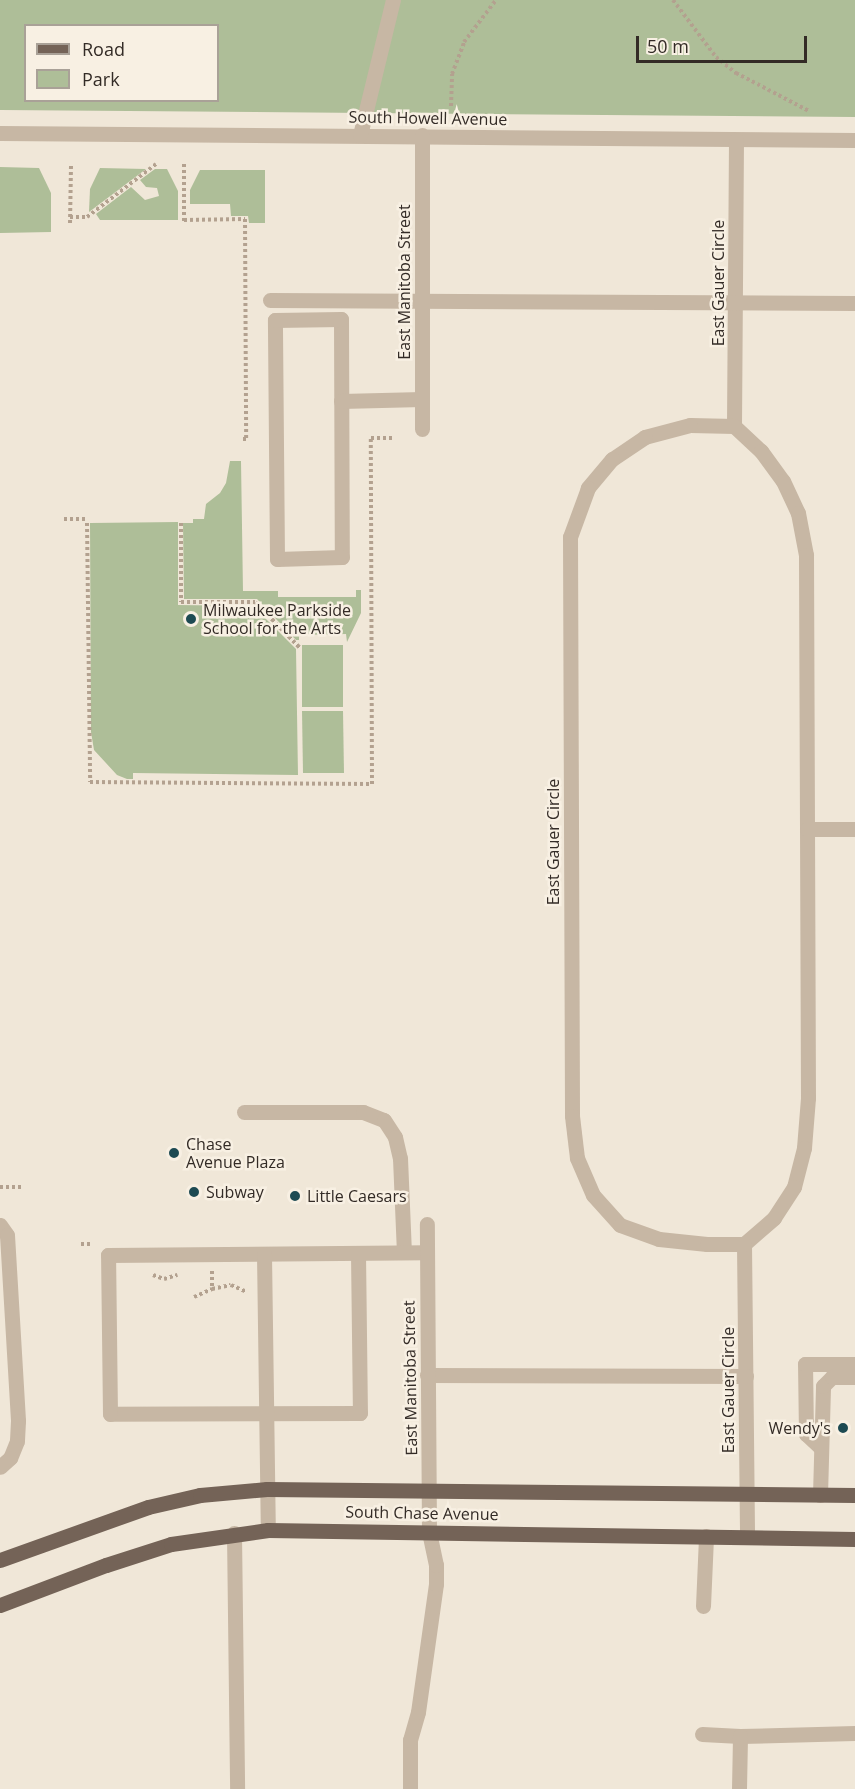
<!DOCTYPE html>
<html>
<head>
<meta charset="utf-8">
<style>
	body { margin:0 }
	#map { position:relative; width:855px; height:1789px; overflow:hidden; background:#f0e7d8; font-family:"Open Sans",sans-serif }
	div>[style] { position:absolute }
	.green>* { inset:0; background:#aebe98 }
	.path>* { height:4px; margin-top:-2px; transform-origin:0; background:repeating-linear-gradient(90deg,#b3a18f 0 3px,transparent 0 6px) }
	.minor>* { height:15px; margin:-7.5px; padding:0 7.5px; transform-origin:7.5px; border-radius:7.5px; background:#c7b7a4 }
	.major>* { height:15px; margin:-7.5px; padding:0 7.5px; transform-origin:7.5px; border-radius:7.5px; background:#746357 }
	.dots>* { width:16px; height:16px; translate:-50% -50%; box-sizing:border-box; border:3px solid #f8f0e3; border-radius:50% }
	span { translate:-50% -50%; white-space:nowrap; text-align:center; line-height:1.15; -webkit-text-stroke:5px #f8f0e3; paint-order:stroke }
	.street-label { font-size:16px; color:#332b26 }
	.poi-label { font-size:16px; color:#332b26 }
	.left { translate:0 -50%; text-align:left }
	.right { translate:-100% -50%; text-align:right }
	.legend { position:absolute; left:24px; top:24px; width:195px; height:78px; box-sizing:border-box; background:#f8f0e3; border:2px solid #a9a197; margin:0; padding:8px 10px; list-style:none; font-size:18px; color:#332b26 }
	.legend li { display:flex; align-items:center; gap:12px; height:30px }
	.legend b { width:30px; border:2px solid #a9a197 }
	.scale { position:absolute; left:636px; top:36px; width:171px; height:27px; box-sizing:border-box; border:3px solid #332b26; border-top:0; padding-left:8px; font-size:18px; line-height:21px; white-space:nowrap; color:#332b26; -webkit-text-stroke:4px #f8f0e3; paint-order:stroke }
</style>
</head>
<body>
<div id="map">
	<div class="green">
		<i style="clip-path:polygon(evenodd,0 0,855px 0,855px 117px,0 110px,0 0,26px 26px,218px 26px,218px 100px,26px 100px,26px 26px)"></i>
		<i style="clip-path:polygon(0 167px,39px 168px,51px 193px,51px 232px,0 233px)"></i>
		<i style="clip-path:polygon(100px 168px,146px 169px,89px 212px,90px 189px)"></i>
		<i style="clip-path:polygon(155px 169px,167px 169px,178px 191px,178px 220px,100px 220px,96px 214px,131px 187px,145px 200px,159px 196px,157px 188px,146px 187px,140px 180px)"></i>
		<i style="clip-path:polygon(200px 170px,265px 170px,265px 223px,249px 223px,248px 216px,231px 216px,230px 204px,190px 204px,190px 190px)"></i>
		<i style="clip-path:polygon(230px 461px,241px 461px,243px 591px,278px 591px,278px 597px,356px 597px,356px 590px,361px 590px,361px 613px,347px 642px,346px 634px,299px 635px,299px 640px,296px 640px,257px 599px,184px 599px,183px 523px,193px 523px,193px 519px,204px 519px,206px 504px,220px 493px,226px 483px)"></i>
		<i style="clip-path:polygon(178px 522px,178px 605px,253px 606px,296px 649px,298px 775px,133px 773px,133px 779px,127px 779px,117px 775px,94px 750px,91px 732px,90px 523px)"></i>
		<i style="clip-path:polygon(302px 645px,343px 645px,343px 707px,302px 707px)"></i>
		<i style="clip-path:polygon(302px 711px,343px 711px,344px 773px,303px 773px)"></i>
	</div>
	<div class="path">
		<i style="left:673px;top:0;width:71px;rotate:53deg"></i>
		<i style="left:716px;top:57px;width:26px;rotate:39deg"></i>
		<i style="left:736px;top:73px;width:82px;rotate:27.5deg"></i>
		<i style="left:451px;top:106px;width:32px;rotate:-88deg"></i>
		<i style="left:452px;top:74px;width:34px;rotate:-69deg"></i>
		<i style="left:464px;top:42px;width:53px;rotate:-52.7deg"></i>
		<i style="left:184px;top:164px;width:59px;rotate:90deg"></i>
		<i style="left:70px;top:217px;width:17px"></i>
		<i style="left:87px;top:217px;width:87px;rotate:-37.5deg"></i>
		<i style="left:184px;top:220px;width:61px;rotate:-0.9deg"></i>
		<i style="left:245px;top:219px;width:220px;rotate:89.7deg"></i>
		<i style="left:246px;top:439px;width:5px;rotate:180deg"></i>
		<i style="left:70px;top:223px;width:60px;rotate:-89deg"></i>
		<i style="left:64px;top:519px;width:21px"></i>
		<i style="left:87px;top:523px;width:259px;rotate:89.3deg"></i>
		<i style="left:90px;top:782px;width:282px;rotate:0.4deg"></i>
		<i style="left:372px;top:784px;width:346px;rotate:-90.2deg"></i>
		<i style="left:371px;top:438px;width:22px"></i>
		<i style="left:181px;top:523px;width:79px;rotate:90deg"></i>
		<i style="left:181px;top:602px;width:74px"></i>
		<i style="left:255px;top:602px;width:64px;rotate:45.6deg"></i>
		<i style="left:0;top:1187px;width:24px"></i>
		<i style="left:81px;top:1244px;width:12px"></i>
		<i style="left:212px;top:1271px;width:18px;rotate:90deg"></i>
		<i style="left:153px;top:1275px;width:12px;rotate:20deg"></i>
		<i style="left:164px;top:1279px;width:14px;rotate:-17deg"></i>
		<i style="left:194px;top:1297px;width:20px;rotate:-24deg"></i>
		<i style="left:212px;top:1289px;width:19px;rotate:-12deg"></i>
		<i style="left:231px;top:1285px;width:17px;rotate:24deg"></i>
	</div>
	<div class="minor">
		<i style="left:0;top:133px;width:855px;rotate:0.47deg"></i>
		<i style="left:360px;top:135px;width:139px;rotate:-76.3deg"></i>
		<i style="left:736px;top:140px;width:286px;rotate:90.4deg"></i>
		<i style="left:734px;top:426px;width:37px;rotate:43deg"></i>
		<i style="left:761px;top:451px;width:37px;rotate:54deg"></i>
		<i style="left:783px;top:481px;width:35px;rotate:65deg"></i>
		<i style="left:798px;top:513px;width:43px;rotate:79.2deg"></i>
		<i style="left:806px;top:555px;width:543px;rotate:89.79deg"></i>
		<i style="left:808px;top:1098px;width:50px;rotate:94.6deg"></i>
		<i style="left:804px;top:1148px;width:40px;rotate:104.4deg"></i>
		<i style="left:794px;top:1187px;width:37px;rotate:123deg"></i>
		<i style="left:774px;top:1218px;width:40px;rotate:139deg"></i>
		<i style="left:744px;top:1244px;width:293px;rotate:89.4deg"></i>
		<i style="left:270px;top:300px;width:585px;rotate:0.29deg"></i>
		<i style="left:341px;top:319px;width:238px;rotate:89.8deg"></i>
		<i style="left:342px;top:557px;width:65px;rotate:178.2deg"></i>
		<i style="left:277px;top:559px;width:239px;rotate:-90.5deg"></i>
		<i style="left:275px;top:320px;width:66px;rotate:-0.9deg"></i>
		<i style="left:341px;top:401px;width:81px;rotate:-1.4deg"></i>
		<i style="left:734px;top:426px;width:44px;rotate:-178.7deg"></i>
		<i style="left:690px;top:425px;width:47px;rotate:165.1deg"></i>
		<i style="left:645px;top:437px;width:40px;rotate:146deg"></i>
		<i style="left:612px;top:459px;width:38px;rotate:130deg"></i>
		<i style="left:588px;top:488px;width:52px;rotate:110.2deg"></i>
		<i style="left:570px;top:537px;width:579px;rotate:89.8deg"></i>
		<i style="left:572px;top:1116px;width:42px;rotate:83.2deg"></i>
		<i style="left:577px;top:1158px;width:40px;rotate:66.6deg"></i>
		<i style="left:593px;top:1195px;width:40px;rotate:48deg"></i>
		<i style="left:620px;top:1225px;width:41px;rotate:19.7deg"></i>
		<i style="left:659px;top:1239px;width:48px;rotate:5.9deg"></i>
		<i style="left:707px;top:1244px;width:37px"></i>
		<i style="left:422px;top:429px;width:294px;rotate:-90deg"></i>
		<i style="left:807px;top:829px;width:48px"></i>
		<i style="left:244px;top:1112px;width:119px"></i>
		<i style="left:363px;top:1112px;width:22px;rotate:21deg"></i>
		<i style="left:384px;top:1120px;width:20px;rotate:57deg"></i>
		<i style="left:395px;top:1137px;width:22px;rotate:77deg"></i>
		<i style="left:400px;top:1158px;width:94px;rotate:87.6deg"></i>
		<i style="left:0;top:1225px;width:12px;rotate:55deg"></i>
		<i style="left:7px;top:1235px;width:186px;rotate:86.6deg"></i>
		<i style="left:18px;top:1421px;width:20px;rotate:93deg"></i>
		<i style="left:17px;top:1441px;width:18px;rotate:112deg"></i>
		<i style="left:10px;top:1458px;width:13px;rotate:138deg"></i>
		<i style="left:358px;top:1253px;width:160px;rotate:89.3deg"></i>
		<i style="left:360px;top:1413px;width:250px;rotate:179.8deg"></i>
		<i style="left:110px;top:1414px;width:159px;rotate:-90.7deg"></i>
		<i style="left:108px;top:1255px;width:319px;rotate:-0.5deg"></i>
		<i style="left:264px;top:1254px;width:276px;rotate:89.2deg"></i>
		<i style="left:427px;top:1375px;width:319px;rotate:0.2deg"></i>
		<i style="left:820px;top:1447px;width:19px;rotate:-137deg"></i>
		<i style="left:806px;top:1434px;width:70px;rotate:-90.8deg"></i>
		<i style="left:805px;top:1364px;width:50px"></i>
		<i style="left:820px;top:1495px;width:109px;rotate:-88.4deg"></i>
		<i style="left:823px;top:1386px;width:13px;rotate:-45deg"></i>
		<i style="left:832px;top:1377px;width:23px"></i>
		<i style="left:234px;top:1533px;width:256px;rotate:89.3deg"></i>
		<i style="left:703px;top:1606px;width:70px;rotate:-87.5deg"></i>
		<i style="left:702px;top:1734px;width:38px;rotate:3deg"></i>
		<i style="left:740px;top:1736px;width:115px;rotate:-1.5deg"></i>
		<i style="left:410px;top:1789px;width:49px;rotate:-90deg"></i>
		<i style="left:410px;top:1740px;width:29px;rotate:-74deg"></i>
		<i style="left:418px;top:1712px;width:129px;rotate:-82deg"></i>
		<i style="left:436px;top:1584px;width:19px;rotate:-90deg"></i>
		<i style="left:436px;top:1565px;width:35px;rotate:-102deg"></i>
		<i style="left:429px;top:1531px;width:307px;rotate:-90.4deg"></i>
		<i style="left:739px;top:1789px;width:53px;rotate:-88.9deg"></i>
	</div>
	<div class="major">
		<i style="left:0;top:1560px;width:157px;rotate:-19.7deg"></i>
		<i style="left:148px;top:1507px;width:53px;rotate:-13deg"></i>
		<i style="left:200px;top:1495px;width:67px;rotate:-5.1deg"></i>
		<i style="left:267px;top:1489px;width:588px;rotate:0.58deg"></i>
		<i style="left:0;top:1605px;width:113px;rotate:-20.7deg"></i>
		<i style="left:106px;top:1565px;width:68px;rotate:-17.9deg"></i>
		<i style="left:171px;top:1544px;width:98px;rotate:-8.2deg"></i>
		<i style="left:268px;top:1530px;width:587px;rotate:0.88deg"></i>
	</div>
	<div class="dots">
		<i style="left:191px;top:619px;background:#1d4a52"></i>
		<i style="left:174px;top:1153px;background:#1d4a52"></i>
		<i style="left:194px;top:1192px;background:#1d4a52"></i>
		<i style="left:295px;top:1196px;background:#1d4a52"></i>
		<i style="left:843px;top:1428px;background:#1d4a52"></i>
	</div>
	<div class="street-label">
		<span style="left:428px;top:118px;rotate:1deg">South Howell Avenue</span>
		<span style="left:404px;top:282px;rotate:-90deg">East Manitoba Street</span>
		<span style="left:718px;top:283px;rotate:-90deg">East Gauer Circle</span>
		<span style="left:553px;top:842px;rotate:-90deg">East Gauer Circle</span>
		<span style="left:410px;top:1378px;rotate:-91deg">East Manitoba Street</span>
		<span style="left:728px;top:1390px;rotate:-90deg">East Gauer Circle</span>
		<span style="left:422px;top:1513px;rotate:1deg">South Chase Avenue</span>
	</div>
	<div class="poi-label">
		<span class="left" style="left:203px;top:619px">Milwaukee Parkside<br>School for the Arts</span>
		<span class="left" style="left:186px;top:1153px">Chase<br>Avenue Plaza</span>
		<span class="left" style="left:206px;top:1192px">Subway</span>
		<span class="left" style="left:307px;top:1196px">Little Caesars</span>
		<span class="right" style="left:831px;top:1428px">Wendy's</span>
	</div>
	<ul class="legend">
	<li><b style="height:8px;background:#746357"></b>Road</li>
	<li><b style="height:16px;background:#aebe98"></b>Park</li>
	</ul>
	<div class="scale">50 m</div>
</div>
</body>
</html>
